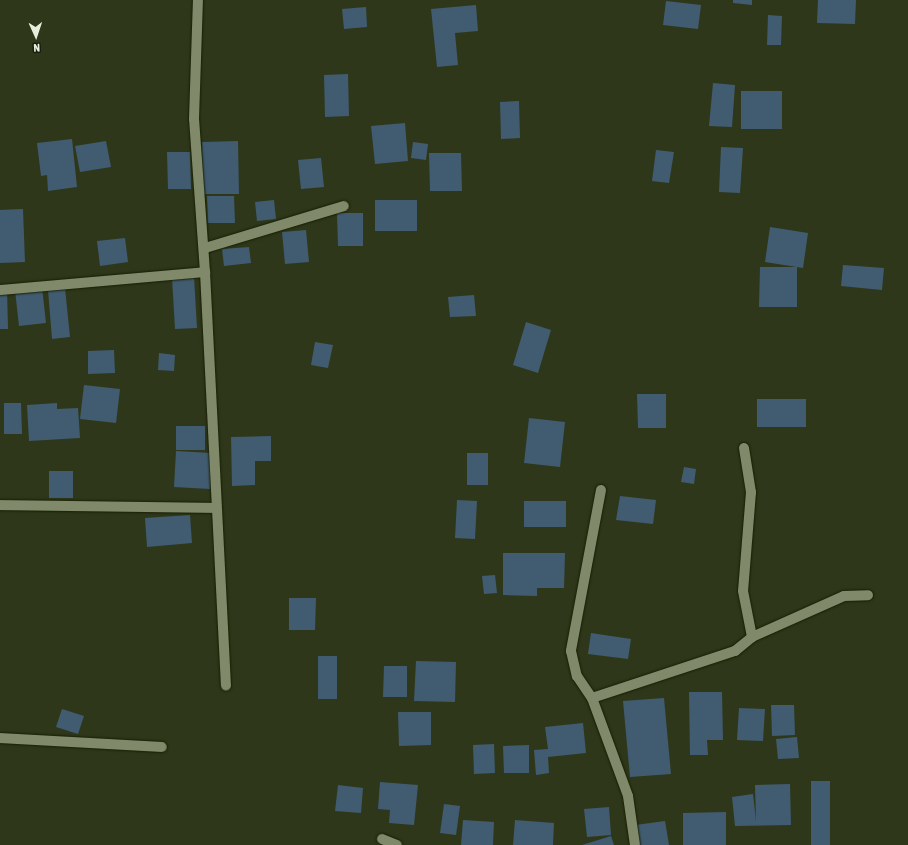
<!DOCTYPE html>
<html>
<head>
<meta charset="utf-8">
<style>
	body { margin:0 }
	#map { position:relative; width:908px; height:845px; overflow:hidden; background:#2f371a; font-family:"Asap Condensed",sans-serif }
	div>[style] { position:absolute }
	.building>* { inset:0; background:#415c71 }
	.roads { filter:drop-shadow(0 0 1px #171e03) drop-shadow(0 0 1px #171e03) }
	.minor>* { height:10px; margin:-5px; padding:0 5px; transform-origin:5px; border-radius:5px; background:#808a6a }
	span { translate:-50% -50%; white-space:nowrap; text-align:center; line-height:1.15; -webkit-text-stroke:3.5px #191c10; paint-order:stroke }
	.north { position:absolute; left:16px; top:16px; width:40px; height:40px; -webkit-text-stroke:3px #191c10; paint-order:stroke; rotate:177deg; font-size:11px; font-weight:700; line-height:16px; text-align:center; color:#e7eddb }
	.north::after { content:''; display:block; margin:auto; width:14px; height:18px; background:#e7eddb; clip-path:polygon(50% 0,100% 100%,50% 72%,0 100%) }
</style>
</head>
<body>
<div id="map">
	<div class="building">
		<i style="clip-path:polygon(733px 0,752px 0,752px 5px,733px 3px)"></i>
		<i style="clip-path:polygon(818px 0,856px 0,855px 24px,817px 23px)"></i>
		<i style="clip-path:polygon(666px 1px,701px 5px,698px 29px,663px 25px)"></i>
		<i style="clip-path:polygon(476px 5px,478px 31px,455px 33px,458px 65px,437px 67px,431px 9px)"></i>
		<i style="clip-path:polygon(366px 7px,367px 27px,344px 29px,342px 9px)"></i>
		<i style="clip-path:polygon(768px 15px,782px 16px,781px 45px,767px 45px)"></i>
		<i style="clip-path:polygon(348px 74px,349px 116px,325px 117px,324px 75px)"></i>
		<i style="clip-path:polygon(713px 83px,735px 85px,732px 127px,709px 126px)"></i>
		<i style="clip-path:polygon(741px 91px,782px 91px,782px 129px,741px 129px)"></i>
		<i style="clip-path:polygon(519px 101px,520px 138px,501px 139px,500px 102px)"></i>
		<i style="clip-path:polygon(405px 123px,408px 161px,375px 164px,371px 126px)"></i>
		<i style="clip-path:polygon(72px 139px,77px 187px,48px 191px,47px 175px,41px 176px,37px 143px)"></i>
		<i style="clip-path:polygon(106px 141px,111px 167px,80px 172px,75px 146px)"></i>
		<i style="clip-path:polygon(238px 141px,239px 194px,203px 194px,202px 142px)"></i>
		<i style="clip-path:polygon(413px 142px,428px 144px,426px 160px,411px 158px)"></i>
		<i style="clip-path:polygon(721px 147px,743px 148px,740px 193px,719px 192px)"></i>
		<i style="clip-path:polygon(656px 150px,674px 152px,669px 183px,652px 181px)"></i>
		<i style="clip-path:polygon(167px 152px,190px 152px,191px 189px,168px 189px)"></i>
		<i style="clip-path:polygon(429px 153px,461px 153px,462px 191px,430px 191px)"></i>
		<i style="clip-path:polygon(321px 158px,324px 187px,301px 189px,298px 160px)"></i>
		<i style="clip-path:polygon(207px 196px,234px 196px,235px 223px,208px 223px)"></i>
		<i style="clip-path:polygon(274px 200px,276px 219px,257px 221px,255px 202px)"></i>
		<i style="clip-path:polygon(375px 200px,417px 200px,417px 231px,375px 231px)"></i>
		<i style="clip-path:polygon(23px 209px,25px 262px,0 263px,0 210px)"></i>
		<i style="clip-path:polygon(337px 213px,363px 213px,363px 246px,338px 246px)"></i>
		<i style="clip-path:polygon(770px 227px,808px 233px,803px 268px,765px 262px)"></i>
		<i style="clip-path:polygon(306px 230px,309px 262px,285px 264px,282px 232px)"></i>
		<i style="clip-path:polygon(125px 238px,128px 262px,100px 266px,97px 241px)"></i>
		<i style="clip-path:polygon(249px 247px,251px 263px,224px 266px,222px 249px)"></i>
		<i style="clip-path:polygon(843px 265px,884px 268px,882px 290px,841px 286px)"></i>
		<i style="clip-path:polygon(760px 267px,797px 267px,797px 307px,759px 307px)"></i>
		<i style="clip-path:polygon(194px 277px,197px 328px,175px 329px,172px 278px)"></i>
		<i style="clip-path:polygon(42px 287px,46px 323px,19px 326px,15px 290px)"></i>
		<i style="clip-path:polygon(65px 288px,70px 337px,52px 339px,48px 290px)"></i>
		<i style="clip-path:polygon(0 289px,7px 289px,8px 329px,0 329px)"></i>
		<i style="clip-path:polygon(474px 295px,476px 316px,450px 317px,448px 297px)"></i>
		<i style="clip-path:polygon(526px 322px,551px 330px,538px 373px,513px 365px)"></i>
		<i style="clip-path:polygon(315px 342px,333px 345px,328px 368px,311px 365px)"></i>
		<i style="clip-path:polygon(114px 350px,115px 373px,88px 374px,88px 351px)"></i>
		<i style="clip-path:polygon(159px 353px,175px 355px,174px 371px,158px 370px)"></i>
		<i style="clip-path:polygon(84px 385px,120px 389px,116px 423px,80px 419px)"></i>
		<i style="clip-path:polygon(637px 394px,666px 394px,666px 428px,638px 428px)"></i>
		<i style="clip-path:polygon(757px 399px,806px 399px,806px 427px,757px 427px)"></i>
		<i style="clip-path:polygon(4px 403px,21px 403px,22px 434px,4px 434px)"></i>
		<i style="clip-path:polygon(57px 403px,57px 409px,78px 408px,80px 438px,29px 441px,27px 405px)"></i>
		<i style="clip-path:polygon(529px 418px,565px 422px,560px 467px,524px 463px)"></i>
		<i style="clip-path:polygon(176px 426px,205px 426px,205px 450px,176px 450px)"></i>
		<i style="clip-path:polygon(271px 436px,271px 461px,255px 461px,255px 485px,232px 486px,231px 437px)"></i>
		<i style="clip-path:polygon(176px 451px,211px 453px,210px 489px,174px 487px)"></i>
		<i style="clip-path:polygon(467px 453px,488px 453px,488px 485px,467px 485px)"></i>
		<i style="clip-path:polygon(684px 467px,696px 469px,694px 484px,681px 482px)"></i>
		<i style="clip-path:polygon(49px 471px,73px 471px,73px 498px,49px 498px)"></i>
		<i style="clip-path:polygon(620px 496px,656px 500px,653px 524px,616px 520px)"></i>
		<i style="clip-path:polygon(457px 500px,477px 501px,475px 539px,455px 538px)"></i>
		<i style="clip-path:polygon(524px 501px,566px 501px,566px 527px,524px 527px)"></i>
		<i style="clip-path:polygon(190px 515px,192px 543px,147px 547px,145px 518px)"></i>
		<i style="clip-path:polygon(503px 553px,565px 553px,564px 588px,537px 588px,537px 596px,503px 595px)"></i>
		<i style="clip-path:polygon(495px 575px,497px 593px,484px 594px,482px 576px)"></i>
		<i style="clip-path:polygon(289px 598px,316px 598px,315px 630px,289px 630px)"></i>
		<i style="clip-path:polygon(591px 633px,631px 639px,628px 659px,588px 654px)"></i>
		<i style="clip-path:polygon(318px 656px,337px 656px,337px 699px,318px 699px)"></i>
		<i style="clip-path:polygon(416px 661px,456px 662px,455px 702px,414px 701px)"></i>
		<i style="clip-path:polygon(384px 666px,407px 666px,407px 697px,383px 697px)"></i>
		<i style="clip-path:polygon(689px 692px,722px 692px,723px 740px,707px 740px,708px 755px,690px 755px)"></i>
		<i style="clip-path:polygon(664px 698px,671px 774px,630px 777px,623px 701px)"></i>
		<i style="clip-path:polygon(771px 705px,794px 705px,795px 735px,772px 736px)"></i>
		<i style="clip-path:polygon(739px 708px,765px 709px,763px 741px,737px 740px)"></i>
		<i style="clip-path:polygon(62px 709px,84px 716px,78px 734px,56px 727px)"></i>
		<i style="clip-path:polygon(398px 712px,431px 712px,431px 745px,399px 746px)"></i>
		<i style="clip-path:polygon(583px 723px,586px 753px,548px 757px,549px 773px,536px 775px,534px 750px,548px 749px,545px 727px)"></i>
		<i style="clip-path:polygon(797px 737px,799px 758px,778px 759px,776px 739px)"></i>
		<i style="clip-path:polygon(494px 744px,495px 773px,474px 774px,473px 745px)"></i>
		<i style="clip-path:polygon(529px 745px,529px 773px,504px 773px,503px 746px)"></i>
		<i style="clip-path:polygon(811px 781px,830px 781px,830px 845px,811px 845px)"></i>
		<i style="clip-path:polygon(380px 782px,418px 785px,414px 825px,389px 823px,390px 810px,378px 809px)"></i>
		<i style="clip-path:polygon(790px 784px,791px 825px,735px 826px,732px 797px,753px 794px,756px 821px,755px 785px)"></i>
		<i style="clip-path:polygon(338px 785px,363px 788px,361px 813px,335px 811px)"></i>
		<i style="clip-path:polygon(444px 804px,460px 806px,456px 835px,440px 833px)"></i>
		<i style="clip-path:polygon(609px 807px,611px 835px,587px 837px,584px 809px)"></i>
		<i style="clip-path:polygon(726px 812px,726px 845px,683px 845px,683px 813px)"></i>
		<i style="clip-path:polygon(463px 820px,494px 822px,493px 845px,461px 845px)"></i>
		<i style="clip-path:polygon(515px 820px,554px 823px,553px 845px,513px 845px)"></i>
		<i style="clip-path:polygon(665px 821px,669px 845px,631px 845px,628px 826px)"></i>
		<i style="clip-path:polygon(611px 836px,614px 845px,582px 845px)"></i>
	</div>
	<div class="roads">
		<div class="minor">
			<i style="left:205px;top:248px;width:145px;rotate:-16.8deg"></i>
			<i style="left:205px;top:272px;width:414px;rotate:87.1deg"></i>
			<i style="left:0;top:290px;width:206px;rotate:-5deg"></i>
			<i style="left:205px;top:272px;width:153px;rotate:-94.1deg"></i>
			<i style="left:194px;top:119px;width:119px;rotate:-88.1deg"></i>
			<i style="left:744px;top:448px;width:45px;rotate:81deg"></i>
			<i style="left:751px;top:492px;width:99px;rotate:94.6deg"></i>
			<i style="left:743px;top:591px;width:47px;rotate:78.9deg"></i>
			<i style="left:601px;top:490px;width:164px;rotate:100.6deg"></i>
			<i style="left:571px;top:651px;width:26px;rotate:77deg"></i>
			<i style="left:577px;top:676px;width:27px;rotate:56deg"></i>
			<i style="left:592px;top:698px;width:104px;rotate:69.8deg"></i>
			<i style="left:628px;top:796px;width:49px;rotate:81.9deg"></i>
			<i style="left:0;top:505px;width:216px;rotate:0.8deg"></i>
			<i style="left:592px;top:698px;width:151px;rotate:-18.2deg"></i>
			<i style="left:735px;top:651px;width:22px;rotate:-39deg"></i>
			<i style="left:752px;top:637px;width:101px;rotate:-24deg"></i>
			<i style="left:844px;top:596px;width:24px;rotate:-2deg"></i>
			<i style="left:0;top:738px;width:162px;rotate:3.2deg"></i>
			<i style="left:382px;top:839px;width:16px;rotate:22deg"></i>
		</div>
	</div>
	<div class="north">N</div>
</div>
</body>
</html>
